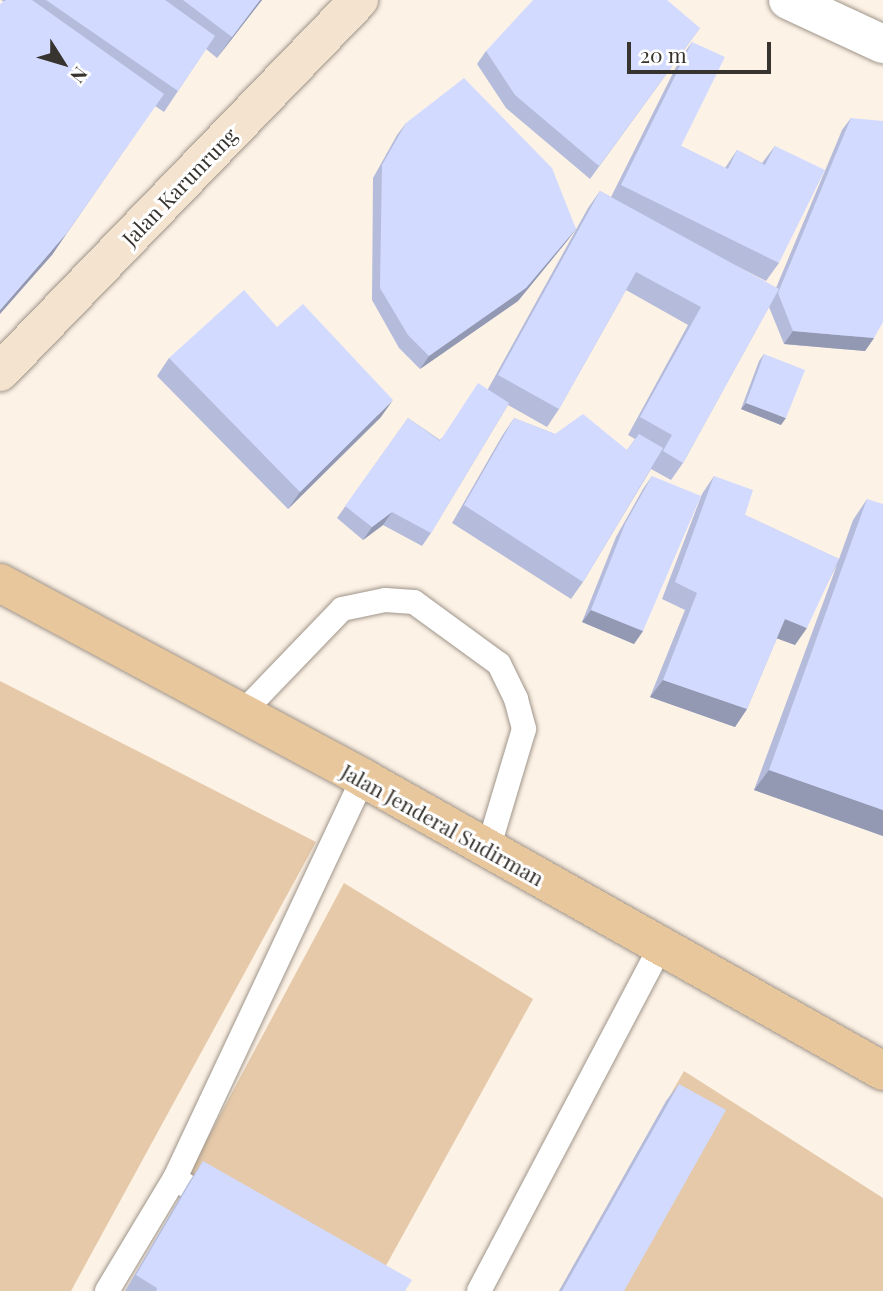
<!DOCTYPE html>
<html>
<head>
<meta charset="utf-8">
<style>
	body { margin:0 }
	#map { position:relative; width:883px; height:1291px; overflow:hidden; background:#fdf2e6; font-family:"Playfair Display",serif }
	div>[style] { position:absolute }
	.green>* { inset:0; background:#e5c9a9 }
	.roads { filter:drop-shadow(0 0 2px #9f958a) drop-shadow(0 0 2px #9f958a) }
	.service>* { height:24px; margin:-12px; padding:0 12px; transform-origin:12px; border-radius:12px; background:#fff }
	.minor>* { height:38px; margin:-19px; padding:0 19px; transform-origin:19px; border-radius:19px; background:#fff }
	.secondary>* { height:38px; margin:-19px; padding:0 19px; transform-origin:19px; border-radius:19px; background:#f4e3ce }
	.primary>* { height:38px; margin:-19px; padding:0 19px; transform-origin:19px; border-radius:19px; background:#e9c79d }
	.wall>* { inset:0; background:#b5bcdb }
	.shaded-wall>* { inset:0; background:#9399b2 }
	.building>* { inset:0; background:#d2dbff }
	span { translate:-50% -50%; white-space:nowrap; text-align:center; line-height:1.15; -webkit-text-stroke:6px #fff; paint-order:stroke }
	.street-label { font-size:21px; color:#37332e }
	.north { position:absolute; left:28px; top:28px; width:70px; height:70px; -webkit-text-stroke:5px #fff; paint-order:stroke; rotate:127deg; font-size:19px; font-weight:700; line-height:28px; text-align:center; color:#37332e }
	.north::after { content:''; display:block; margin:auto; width:24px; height:32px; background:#37332e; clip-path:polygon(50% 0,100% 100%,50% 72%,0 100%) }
	.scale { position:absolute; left:627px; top:42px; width:144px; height:32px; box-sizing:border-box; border:4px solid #37332e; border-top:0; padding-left:9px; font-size:21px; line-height:24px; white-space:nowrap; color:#37332e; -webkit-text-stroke:5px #fff; paint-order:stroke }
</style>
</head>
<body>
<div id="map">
	<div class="green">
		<i style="clip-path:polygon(0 681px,316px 842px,71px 1291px,0 1291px)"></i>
		<i style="clip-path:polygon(344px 883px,533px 999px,372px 1291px,187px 1177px)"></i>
		<i style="clip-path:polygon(684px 1071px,883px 1198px,883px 1291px,559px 1291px)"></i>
	</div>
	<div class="roads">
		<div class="service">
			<i style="left:242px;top:713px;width:144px;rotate:-46.1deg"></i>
			<i style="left:342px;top:609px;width:44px;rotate:-11.8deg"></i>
			<i style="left:385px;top:600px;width:29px;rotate:4deg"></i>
			<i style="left:414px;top:602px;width:105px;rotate:36.1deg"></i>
			<i style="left:499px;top:664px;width:39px;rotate:64deg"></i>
			<i style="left:516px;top:699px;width:31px;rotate:75deg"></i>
			<i style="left:524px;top:729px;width:125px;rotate:106.7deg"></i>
			<i style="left:175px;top:1178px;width:442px;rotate:-64.8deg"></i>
			<i style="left:107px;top:1291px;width:132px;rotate:-59deg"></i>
			<i style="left:175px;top:1178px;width:14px;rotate:34deg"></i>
			<i style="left:479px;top:1291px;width:392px;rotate:-62.2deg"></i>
		</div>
		<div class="minor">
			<i style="left:788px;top:0;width:105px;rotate:24.9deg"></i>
		</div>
		<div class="secondary">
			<i style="left:0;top:372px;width:517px;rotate:-46.02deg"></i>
		</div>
		<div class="primary">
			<i style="left:0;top:583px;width:412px;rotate:28.2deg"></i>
			<i style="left:363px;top:778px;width:597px;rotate:29.4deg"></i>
		</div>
	</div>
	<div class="wall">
		<i style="clip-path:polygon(1px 0,262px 0,217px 58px,206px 49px,164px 112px,155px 106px,52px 255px,4px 2px)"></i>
		<i style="clip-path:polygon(700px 28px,590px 179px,506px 108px,477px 64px,486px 51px)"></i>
		<i style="clip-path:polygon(692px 42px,681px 146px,725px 168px,737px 150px,762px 163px,775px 146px,779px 263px,766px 281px,735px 265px,776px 288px,842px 130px,851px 118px,874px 338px,865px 351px,784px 344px,769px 307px,683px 463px,671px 480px,651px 469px,583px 582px,571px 599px,452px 523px,502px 436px,514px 418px,555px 434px,627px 450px,635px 439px,628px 435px,688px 325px,626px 290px,559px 409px,547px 427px,508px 405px,431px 533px,422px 546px,383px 525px,363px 540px,337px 518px,408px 418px,440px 440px,488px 389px,588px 208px,600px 191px,611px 197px,680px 59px)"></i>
		<i style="clip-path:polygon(406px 123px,576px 229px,567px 241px,518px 301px,420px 369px,399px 348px,372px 300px,373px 178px,397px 135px)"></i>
		<i style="clip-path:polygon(277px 327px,381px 417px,288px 509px,157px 376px,169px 358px)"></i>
		<i style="clip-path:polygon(764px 354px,781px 425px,741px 409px,759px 361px)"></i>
		<i style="clip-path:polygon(652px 476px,643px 631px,634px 644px,582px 622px,616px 537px,643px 489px)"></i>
		<i style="clip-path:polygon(714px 476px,745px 515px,839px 559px,853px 520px,867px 499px,883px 836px,754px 790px,837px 565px,795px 645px,777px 638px,747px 709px,735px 727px,650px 697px,685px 610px,662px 599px,702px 494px)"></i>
		<i style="clip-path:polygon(679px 1084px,624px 1291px,559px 1291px,666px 1101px)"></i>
		<i style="clip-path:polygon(203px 1161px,405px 1291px,125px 1291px,189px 1182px)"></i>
	</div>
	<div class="shaded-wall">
		<i style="clip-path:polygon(260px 0,262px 0,217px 58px,232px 37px)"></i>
		<i style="clip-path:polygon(576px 229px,567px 241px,518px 301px,420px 369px,429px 356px)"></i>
		<i style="clip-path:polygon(66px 234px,52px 255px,0 314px,0 310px)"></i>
		<i style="clip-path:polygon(793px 331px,874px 338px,865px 351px,784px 344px)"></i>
		<i style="clip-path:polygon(393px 400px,381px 417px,288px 509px,300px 492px)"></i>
		<i style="clip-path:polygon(746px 403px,786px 418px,781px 425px,741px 409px)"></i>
		<i style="clip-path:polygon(392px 512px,383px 525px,363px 540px,372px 527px)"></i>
		<i style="clip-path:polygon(591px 610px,643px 631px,634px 644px,582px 622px)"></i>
		<i style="clip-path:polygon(785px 619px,807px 628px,795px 645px,773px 637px)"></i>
		<i style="clip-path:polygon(663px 680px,747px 709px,735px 727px,650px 697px)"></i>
		<i style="clip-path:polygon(769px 770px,883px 810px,883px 836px,754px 790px)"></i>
	</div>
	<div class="building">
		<i style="clip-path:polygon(6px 0,32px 0,164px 94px,66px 234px,0 310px,0 4px)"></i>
		<i style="clip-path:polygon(46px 0,165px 0,215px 36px,178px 91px)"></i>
		<i style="clip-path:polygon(183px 0,260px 0,232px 37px)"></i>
		<i style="clip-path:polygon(533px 0,667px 0,700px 28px,599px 166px,515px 95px,486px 51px)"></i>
		<i style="clip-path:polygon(692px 42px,725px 57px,681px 146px,728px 169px,737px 150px,765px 165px,775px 146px,825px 170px,779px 263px,621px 185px)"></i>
		<i style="clip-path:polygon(464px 78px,552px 168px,576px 229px,526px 288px,429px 356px,408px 335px,380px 288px,382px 165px,406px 123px)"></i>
		<i style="clip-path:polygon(851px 118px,883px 121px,883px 322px,874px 338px,793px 331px,778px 293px)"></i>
		<i style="clip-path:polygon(600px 191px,779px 289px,683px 463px,663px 451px,672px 435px,640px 417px,701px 307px,636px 272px,559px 409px,498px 375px)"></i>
		<i style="clip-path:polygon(244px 290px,277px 327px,303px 304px,393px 400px,300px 492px,169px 358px)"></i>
		<i style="clip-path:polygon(764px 354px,805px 370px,786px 418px,746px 403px)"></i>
		<i style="clip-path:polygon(478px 383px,509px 403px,431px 533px,392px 512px,372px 527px,345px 506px,408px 418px,440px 441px)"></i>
		<i style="clip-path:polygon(583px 414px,627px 450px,639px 434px,663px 448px,583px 582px,464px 505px,514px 418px,555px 434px)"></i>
		<i style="clip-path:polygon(652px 476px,701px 496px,643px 631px,591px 610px,625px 524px)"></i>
		<i style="clip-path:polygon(714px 476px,753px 490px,745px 515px,839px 559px,807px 628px,785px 619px,747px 709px,663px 680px,697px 593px,675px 582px)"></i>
		<i style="clip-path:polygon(867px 499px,883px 504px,883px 810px,769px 770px)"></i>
		<i style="clip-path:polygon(679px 1084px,726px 1110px,624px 1291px,562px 1291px)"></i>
		<i style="clip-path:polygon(203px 1161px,412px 1280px,405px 1291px,156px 1291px,157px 1288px,136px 1275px)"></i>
	</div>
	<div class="street-label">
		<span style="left:179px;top:186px;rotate:-46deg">Jalan Karunrung</span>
		<span style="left:443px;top:824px;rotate:29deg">Jalan Jenderal Sudirman</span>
	</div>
	<div class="north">N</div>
	<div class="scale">20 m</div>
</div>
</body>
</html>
